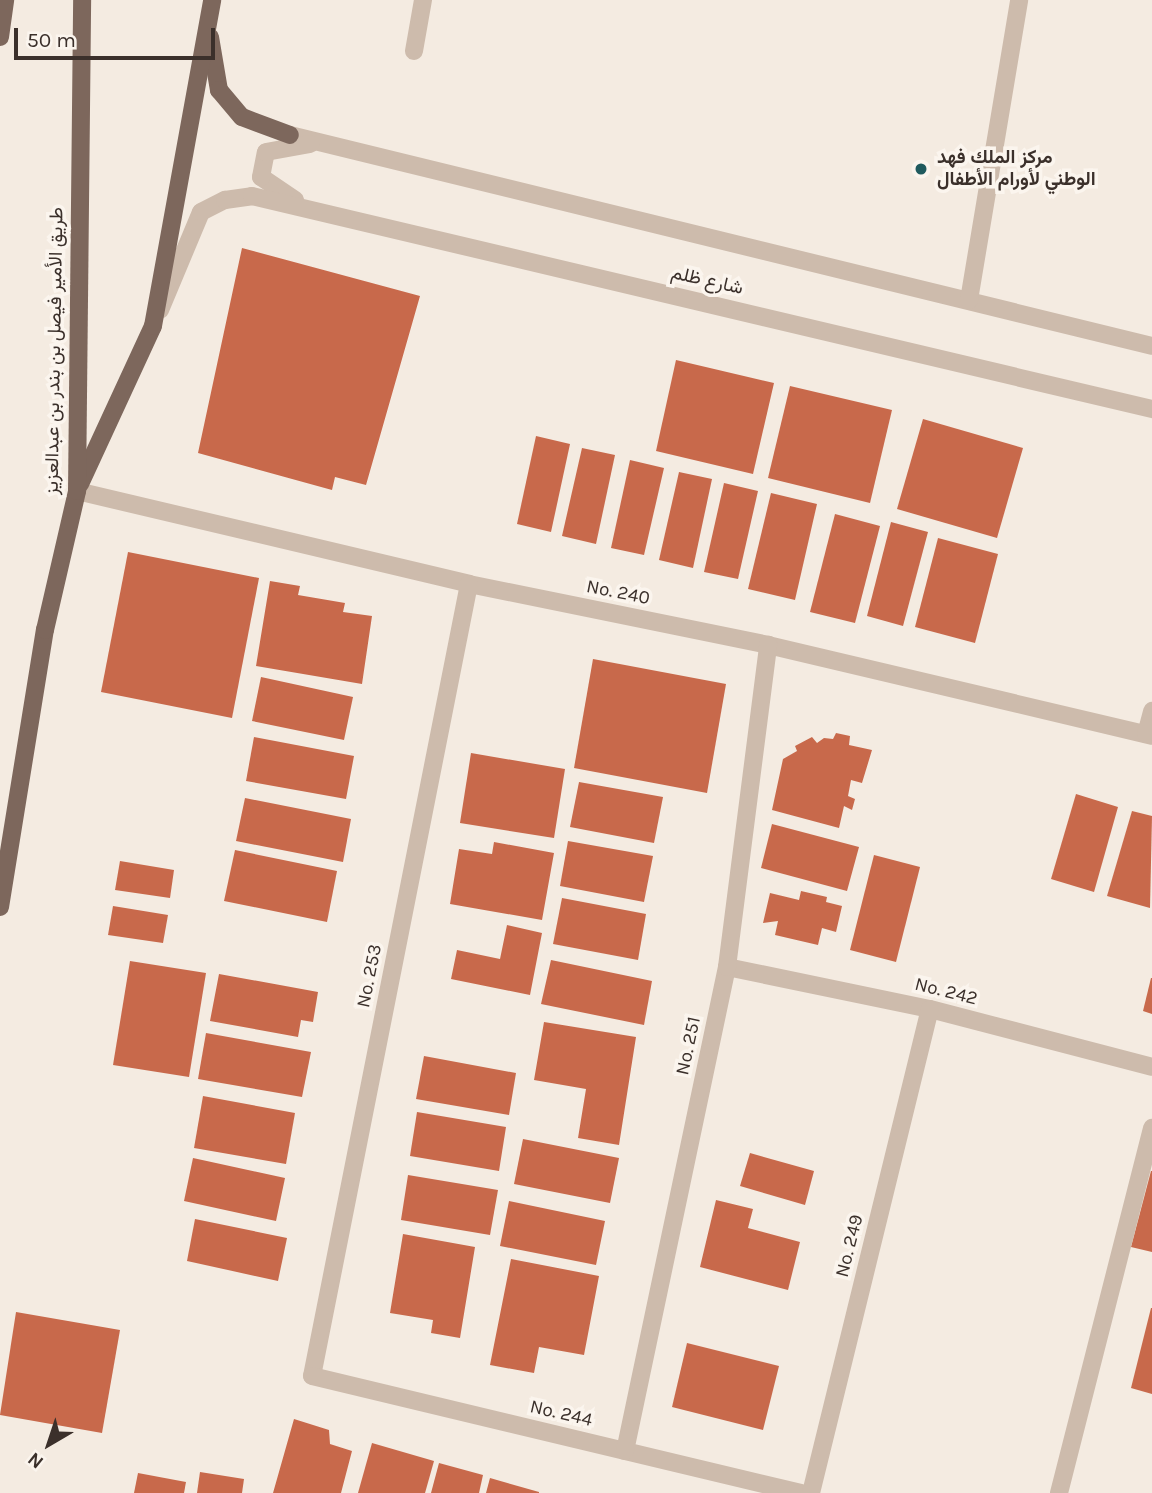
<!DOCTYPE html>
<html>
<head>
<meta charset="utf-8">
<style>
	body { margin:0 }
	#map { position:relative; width:1152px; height:1493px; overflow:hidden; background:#f4ebe1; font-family:Karla,Vazirmatn,sans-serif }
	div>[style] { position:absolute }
	.building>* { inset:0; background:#c8694b }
	.minor>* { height:18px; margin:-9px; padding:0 9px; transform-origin:9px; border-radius:9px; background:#cdbbac }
	.major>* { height:18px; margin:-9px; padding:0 9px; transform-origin:9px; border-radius:9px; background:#7d675c }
	.dots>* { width:19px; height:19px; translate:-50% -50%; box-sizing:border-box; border:4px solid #fbf5ee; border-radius:50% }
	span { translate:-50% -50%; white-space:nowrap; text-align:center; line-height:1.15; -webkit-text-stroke:7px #fbf5ee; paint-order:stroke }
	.poi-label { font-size:19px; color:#3b302b; font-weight:700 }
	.left { translate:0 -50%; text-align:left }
	.street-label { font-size:19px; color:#3b302b }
	.north { position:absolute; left:14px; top:1409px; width:70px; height:70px; -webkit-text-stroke:5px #fbf5ee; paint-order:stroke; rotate:219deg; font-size:19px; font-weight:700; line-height:28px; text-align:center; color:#3b302b }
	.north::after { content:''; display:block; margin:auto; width:24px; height:32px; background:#3b302b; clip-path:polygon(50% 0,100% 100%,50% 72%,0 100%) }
	.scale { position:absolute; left:14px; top:28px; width:201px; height:32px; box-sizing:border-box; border:4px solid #3b302b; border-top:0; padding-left:9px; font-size:21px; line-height:24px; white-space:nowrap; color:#3b302b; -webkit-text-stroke:5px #fbf5ee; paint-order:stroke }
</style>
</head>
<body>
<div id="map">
	<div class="building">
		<i style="clip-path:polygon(242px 248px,420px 296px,366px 485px,335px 477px,332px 490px,198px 453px)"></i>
		<i style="clip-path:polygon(676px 360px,774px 383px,753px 474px,656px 451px)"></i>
		<i style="clip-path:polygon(790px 386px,892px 410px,870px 503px,768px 478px)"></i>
		<i style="clip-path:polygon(923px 419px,1023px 448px,997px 538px,897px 509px)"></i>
		<i style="clip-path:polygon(536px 436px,570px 444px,551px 532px,517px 524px)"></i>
		<i style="clip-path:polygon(582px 448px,615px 455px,596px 544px,562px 536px)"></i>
		<i style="clip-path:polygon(630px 460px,664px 468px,644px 555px,611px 548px)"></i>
		<i style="clip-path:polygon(679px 472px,712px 479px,693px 568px,659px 560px)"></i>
		<i style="clip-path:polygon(724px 483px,758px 491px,738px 579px,704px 572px)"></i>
		<i style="clip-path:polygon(771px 493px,817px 504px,795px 600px,748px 589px)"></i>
		<i style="clip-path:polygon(835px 514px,880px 526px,855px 623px,810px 612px)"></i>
		<i style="clip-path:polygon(891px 522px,928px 532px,903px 626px,867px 616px)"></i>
		<i style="clip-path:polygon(938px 538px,998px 554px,975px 643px,915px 627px)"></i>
		<i style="clip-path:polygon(128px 552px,259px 578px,232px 718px,101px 692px)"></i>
		<i style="clip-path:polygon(270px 581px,300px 586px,298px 595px,345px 603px,343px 612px,372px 616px,362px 684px,256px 666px)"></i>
		<i style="clip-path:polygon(593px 659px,726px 684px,707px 793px,574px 768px)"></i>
		<i style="clip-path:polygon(261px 677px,353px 697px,344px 740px,252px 721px)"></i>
		<i style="clip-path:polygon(836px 733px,850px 736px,849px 745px,872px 750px,862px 783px,851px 780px,848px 796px,855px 799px,852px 810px,844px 806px,839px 828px,772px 810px,783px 759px,797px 751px,795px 746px,812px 737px,817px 743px,824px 738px,833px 739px)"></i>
		<i style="clip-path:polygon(254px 737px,354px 756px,346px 799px,246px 781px)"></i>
		<i style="clip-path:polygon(471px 753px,565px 769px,554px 838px,460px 823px)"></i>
		<i style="clip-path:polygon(579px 782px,663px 797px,654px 843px,570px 827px)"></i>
		<i style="clip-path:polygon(1076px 794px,1118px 807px,1094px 892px,1051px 879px)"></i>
		<i style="clip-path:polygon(245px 798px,351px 819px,343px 862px,236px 841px)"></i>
		<i style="clip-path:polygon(1132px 811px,1152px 816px,1150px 908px,1107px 896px)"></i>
		<i style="clip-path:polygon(772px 824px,859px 847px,847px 891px,761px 868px)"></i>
		<i style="clip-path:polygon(568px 841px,653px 856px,644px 902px,560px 886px)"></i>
		<i style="clip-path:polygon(494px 842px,554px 853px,542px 920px,450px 904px,459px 849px,492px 854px)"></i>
		<i style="clip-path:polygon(235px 850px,337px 871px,327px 922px,224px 901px)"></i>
		<i style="clip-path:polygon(874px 855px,920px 867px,896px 962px,850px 950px)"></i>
		<i style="clip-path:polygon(120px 861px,174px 870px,170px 898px,115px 890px)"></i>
		<i style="clip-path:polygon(801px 891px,827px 897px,826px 902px,842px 906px,836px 932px,822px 928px,818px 945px,775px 935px,778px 921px,763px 923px,770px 893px,799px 900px)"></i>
		<i style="clip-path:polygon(562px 898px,646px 914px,638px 960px,553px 944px)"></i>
		<i style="clip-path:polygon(113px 906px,168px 915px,163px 943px,108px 935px)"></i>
		<i style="clip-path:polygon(507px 925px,542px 933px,530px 995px,451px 979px,457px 950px,500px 959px)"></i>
		<i style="clip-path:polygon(551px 960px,652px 981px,644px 1025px,541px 1004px)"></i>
		<i style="clip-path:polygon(130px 961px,206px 973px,189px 1077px,113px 1065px)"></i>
		<i style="clip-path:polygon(219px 974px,318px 992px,313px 1022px,301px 1020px,298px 1037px,210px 1021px)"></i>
		<i style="clip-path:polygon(1151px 978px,1152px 978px,1152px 1014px,1143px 1011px)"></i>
		<i style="clip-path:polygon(544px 1022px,636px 1037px,619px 1145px,578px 1138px,586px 1089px,534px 1080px)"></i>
		<i style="clip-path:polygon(206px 1033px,311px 1052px,302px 1097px,198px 1079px)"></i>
		<i style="clip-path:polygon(424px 1056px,516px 1073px,509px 1115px,416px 1099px)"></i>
		<i style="clip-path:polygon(203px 1096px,295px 1113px,286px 1164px,194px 1148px)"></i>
		<i style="clip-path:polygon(417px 1112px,506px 1127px,499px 1171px,410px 1156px)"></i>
		<i style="clip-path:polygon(523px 1139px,619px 1158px,610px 1203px,514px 1184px)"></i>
		<i style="clip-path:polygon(750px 1153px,814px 1171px,805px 1205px,740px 1186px)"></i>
		<i style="clip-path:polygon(193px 1158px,285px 1178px,276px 1221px,184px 1201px)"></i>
		<i style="clip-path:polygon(1151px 1171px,1152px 1171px,1152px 1252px,1131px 1247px)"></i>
		<i style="clip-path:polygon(408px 1175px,498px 1190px,490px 1235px,401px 1220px)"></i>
		<i style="clip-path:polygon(716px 1200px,753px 1209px,748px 1228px,800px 1242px,788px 1290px,700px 1267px)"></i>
		<i style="clip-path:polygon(509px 1201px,605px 1221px,596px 1265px,500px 1246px)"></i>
		<i style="clip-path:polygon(195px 1219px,287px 1238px,278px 1281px,187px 1261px)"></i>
		<i style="clip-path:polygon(403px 1234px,475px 1247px,460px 1338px,431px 1333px,433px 1320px,390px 1313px)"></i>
		<i style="clip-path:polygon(511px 1259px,599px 1276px,584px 1355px,539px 1347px,534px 1373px,490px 1365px)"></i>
		<i style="clip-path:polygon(1151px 1308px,1152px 1308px,1152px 1394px,1131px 1388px)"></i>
		<i style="clip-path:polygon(16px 1312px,120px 1330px,102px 1433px,0 1415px)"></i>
		<i style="clip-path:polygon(687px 1343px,779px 1366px,763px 1430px,672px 1407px)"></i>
		<i style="clip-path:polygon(294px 1419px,329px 1430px,330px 1444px,352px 1451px,341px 1493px,273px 1493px)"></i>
		<i style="clip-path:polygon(372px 1443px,434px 1461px,425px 1493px,358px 1493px)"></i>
		<i style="clip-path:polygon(439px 1463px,483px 1475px,479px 1493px,431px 1493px)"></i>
		<i style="clip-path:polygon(200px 1472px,244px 1479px,242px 1493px,197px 1493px)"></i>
		<i style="clip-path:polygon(138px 1473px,186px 1482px,184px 1493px,134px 1493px)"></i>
		<i style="clip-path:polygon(490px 1478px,539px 1492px,539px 1493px,486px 1493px)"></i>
	</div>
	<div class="minor">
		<i style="left:414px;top:51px;width:52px;rotate:-80deg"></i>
		<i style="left:290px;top:135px;width:887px;rotate:13.75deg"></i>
		<i style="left:295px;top:200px;width:41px;rotate:-145.9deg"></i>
		<i style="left:261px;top:177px;width:25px;rotate:-79deg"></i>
		<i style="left:266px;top:152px;width:45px;rotate:-10.3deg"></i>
		<i style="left:969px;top:300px;width:304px;rotate:-80.5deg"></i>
		<i style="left:160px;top:310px;width:106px;rotate:-67.3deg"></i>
		<i style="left:201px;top:212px;width:27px;rotate:-27deg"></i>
		<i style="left:225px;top:200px;width:27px;rotate:-8deg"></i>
		<i style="left:252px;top:196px;width:925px;rotate:13.32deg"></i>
		<i style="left:77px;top:491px;width:403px;rotate:13.3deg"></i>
		<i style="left:469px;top:584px;width:305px;rotate:11.5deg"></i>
		<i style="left:768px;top:645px;width:395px;rotate:13.3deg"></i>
		<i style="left:469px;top:584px;width:807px;rotate:101.21deg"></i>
		<i style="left:312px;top:1376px;width:503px;rotate:13.46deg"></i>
		<i style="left:1146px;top:734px;width:24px;rotate:-75deg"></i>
		<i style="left:727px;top:967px;width:207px;rotate:11.7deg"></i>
		<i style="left:930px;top:1009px;width:229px;rotate:14.6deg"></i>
		<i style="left:625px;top:1451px;width:495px;rotate:-78.1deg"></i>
		<i style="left:727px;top:967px;width:325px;rotate:-82.7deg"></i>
		<i style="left:811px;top:1493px;width:498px;rotate:-76.2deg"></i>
		<i style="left:1059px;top:1493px;width:377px;rotate:-75.7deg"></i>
	</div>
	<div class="major">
		<i style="left:0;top:37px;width:37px;rotate:-82deg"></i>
		<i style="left:210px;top:37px;width:54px;rotate:80.4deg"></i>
		<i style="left:219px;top:90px;width:35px;rotate:50deg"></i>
		<i style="left:242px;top:117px;width:51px;rotate:20.6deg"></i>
		<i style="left:80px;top:484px;width:174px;rotate:-65.2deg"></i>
		<i style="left:153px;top:326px;width:331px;rotate:-79.7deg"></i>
		<i style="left:0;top:907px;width:281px;rotate:-80.8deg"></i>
		<i style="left:45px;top:630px;width:143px;rotate:-77deg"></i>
		<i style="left:77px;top:491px;width:491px;rotate:-89.4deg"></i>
	</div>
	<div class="dots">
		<i style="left:921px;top:169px;background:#1f5a5e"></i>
	</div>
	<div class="poi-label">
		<span class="left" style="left:937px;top:169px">مركز الملك فهد<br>الوطني لأورام الأطفال</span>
	</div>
	<div class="street-label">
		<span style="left:707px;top:281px;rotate:13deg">شارع ظلم</span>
		<span style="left:55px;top:351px;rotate:-89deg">طريق الأمير فيصل بن بندر بن عبدالعزيز</span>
		<span style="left:618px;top:593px;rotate:11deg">No. 240</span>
		<span style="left:370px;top:976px;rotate:-79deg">No. 253</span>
		<span style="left:946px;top:992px;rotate:14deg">No. 242</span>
		<span style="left:689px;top:1046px;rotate:-78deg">No. 251</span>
		<span style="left:850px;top:1246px;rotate:-76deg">No. 249</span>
		<span style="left:561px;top:1414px;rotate:13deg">No. 244</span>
	</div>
	<div class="north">N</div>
	<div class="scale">50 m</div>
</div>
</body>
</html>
